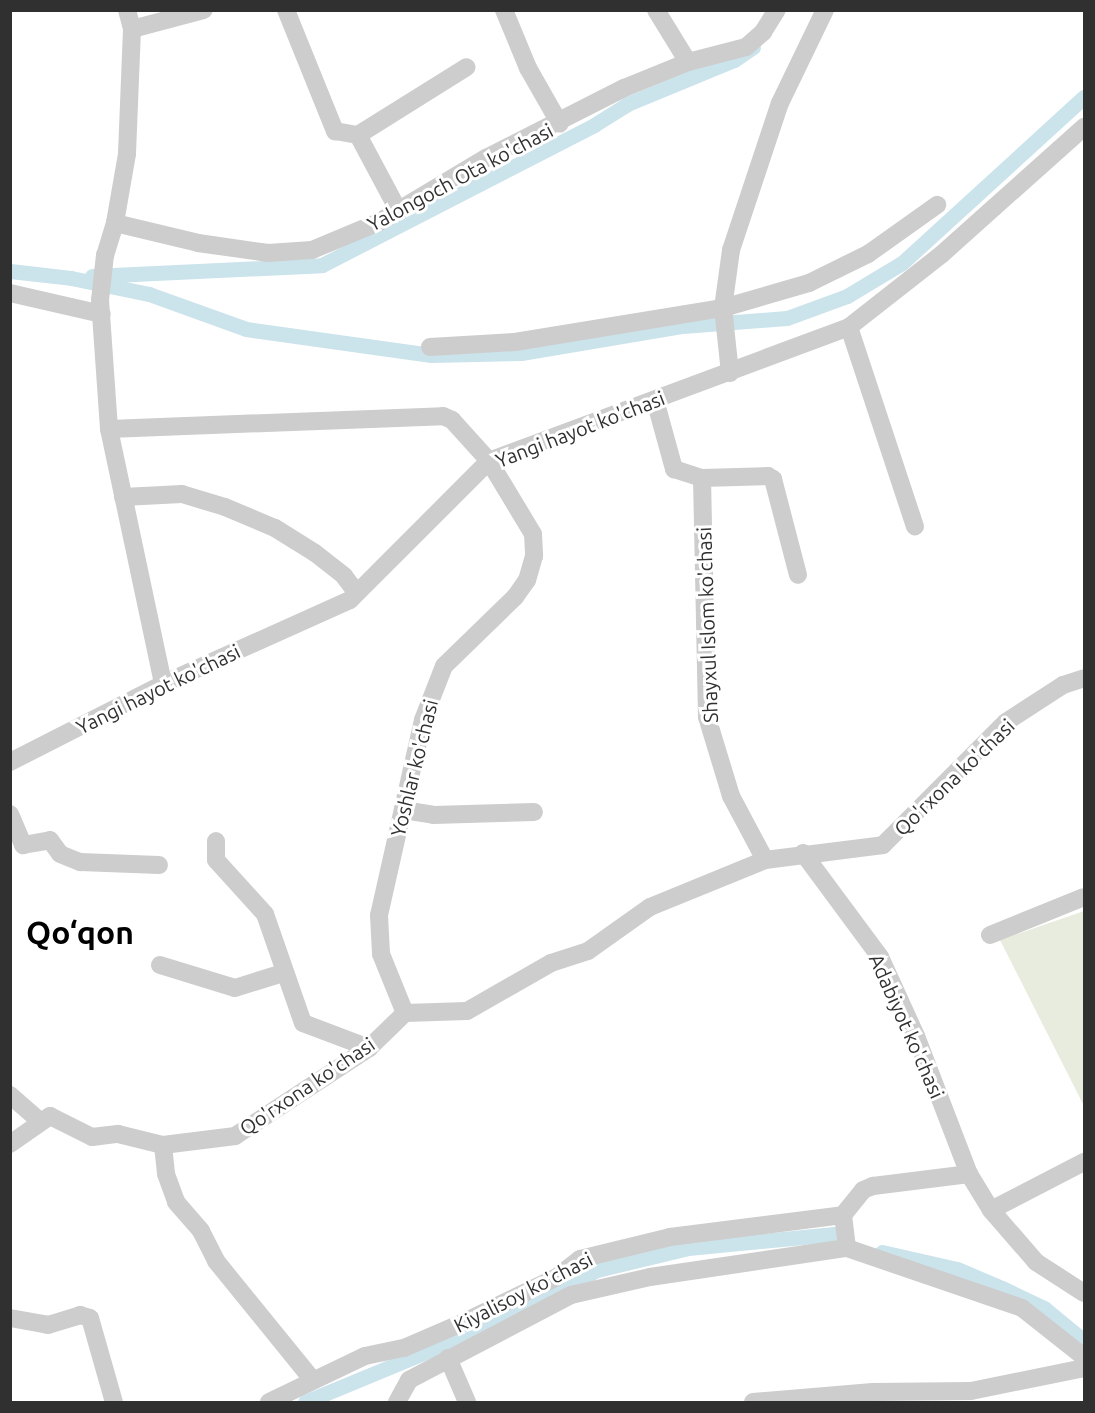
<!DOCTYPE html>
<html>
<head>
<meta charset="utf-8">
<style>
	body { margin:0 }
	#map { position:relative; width:1095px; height:1413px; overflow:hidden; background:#fff; font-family:Ubuntu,sans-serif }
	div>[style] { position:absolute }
	.green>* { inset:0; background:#e8ecde }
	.canal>* { height:15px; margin:-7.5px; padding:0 7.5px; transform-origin:7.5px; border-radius:7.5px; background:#cbe3eb }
	.minor>* { height:18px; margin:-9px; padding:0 9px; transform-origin:9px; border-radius:9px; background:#cdcdcd }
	span { translate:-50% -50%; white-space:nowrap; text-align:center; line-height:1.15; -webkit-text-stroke:6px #fff; paint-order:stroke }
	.street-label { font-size:20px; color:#303030 }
	.town-label { font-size:32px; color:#000; font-weight:700 }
	.frame { position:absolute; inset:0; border:12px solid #303030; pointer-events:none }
</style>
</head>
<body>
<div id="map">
	<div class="green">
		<i style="clip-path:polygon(1084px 911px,1084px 1106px,1000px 940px)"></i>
	</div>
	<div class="canal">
		<i style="left:10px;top:271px;width:61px;rotate:6.5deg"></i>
		<i style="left:71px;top:278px;width:80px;rotate:11.6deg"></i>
		<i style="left:149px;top:294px;width:103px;rotate:19.8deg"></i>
		<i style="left:246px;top:329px;width:187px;rotate:8deg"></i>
		<i style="left:431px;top:355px;width:90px;rotate:-1.3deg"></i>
		<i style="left:521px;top:353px;width:164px;rotate:-9.5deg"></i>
		<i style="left:683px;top:326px;width:104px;rotate:-4.4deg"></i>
		<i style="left:787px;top:318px;width:64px;rotate:-20.1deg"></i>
		<i style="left:847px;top:296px;width:64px;rotate:-31deg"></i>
		<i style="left:902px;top:263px;width:246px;rotate:-42.4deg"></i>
		<i style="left:92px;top:276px;width:230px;rotate:-2.7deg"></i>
		<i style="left:322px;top:265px;width:306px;rotate:-27.2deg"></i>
		<i style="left:594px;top:125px;width:39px;rotate:-32deg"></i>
		<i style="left:627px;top:104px;width:116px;rotate:-22.4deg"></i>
		<i style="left:734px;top:60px;width:23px;rotate:-34deg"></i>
		<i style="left:882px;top:1252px;width:77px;rotate:12.8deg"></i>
		<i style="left:957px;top:1269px;width:49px;rotate:22.9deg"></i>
		<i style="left:1002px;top:1288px;width:47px;rotate:25.5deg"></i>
		<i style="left:1044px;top:1308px;width:52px;rotate:39.5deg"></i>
		<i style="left:305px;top:1402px;width:214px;rotate:-22.5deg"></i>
		<i style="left:503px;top:1320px;width:106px;rotate:-28deg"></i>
		<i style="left:597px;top:1270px;width:94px;rotate:-13.6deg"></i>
		<i style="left:688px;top:1248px;width:147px;rotate:-5.5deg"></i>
	</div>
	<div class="minor">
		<i style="left:127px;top:10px;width:20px;rotate:75deg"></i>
		<i style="left:132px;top:29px;width:125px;rotate:92.3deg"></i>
		<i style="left:127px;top:154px;width:70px;rotate:99.9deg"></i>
		<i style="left:115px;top:223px;width:34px;rotate:107deg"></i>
		<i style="left:105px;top:255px;width:45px;rotate:96.3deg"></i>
		<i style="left:100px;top:300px;width:129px;rotate:86deg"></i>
		<i style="left:109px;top:429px;width:261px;rotate:78deg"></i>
		<i style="left:286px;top:10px;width:131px;rotate:68deg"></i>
		<i style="left:335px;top:131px;width:23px;rotate:10deg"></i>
		<i style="left:358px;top:135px;width:85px;rotate:61.9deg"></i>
		<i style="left:504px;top:10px;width:63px;rotate:67.5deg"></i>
		<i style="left:528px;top:68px;width:64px;rotate:60.3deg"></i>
		<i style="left:656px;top:10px;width:61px;rotate:58.4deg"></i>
		<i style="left:132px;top:29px;width:74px;rotate:-14.8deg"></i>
		<i style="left:358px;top:135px;width:128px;rotate:-32deg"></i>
		<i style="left:115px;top:223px;width:85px;rotate:13.5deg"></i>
		<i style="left:198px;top:243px;width:71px;rotate:8.1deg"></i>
		<i style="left:268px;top:253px;width:44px;rotate:-3.9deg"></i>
		<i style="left:312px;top:250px;width:73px;rotate:-22.7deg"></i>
		<i style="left:379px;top:222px;width:125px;rotate:-30.9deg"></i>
		<i style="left:486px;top:158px;width:155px;rotate:-26.9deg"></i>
		<i style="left:624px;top:88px;width:69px;rotate:-22.1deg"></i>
		<i style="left:688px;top:62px;width:60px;rotate:-14.5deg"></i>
		<i style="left:746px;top:47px;width:23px;rotate:-41deg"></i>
		<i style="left:763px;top:32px;width:26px;rotate:-58deg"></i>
		<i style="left:10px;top:293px;width:94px;rotate:12.9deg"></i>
		<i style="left:849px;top:327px;width:210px;rotate:71.7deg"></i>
		<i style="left:430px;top:347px;width:85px;rotate:-3.4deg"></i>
		<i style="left:515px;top:342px;width:211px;rotate:-9.3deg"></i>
		<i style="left:723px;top:308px;width:90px;rotate:-16.2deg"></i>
		<i style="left:809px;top:283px;width:66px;rotate:-26.2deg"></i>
		<i style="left:868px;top:254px;width:85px;rotate:-35.4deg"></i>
		<i style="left:730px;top:373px;width:65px;rotate:-96.1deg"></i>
		<i style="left:723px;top:308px;width:59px;rotate:-82.1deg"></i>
		<i style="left:731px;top:250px;width:155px;rotate:-71.6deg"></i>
		<i style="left:780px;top:103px;width:103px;rotate:-64.2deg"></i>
		<i style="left:655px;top:400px;width:72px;rotate:74.6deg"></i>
		<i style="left:674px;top:469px;width:29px;rotate:18deg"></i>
		<i style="left:702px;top:478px;width:239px;rotate:88.8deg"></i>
		<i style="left:707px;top:717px;width:83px;rotate:73.1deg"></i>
		<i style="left:731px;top:796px;width:72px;rotate:62deg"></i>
		<i style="left:109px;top:429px;width:334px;rotate:-2.2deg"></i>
		<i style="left:443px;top:416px;width:10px;rotate:24deg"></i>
		<i style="left:452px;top:420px;width:55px;rotate:47.9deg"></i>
		<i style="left:489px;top:461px;width:85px;rotate:58.9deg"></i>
		<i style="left:533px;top:534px;width:22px;rotate:87deg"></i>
		<i style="left:534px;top:556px;width:25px;rotate:106deg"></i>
		<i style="left:527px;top:580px;width:21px;rotate:125deg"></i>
		<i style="left:515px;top:597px;width:99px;rotate:135.8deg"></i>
		<i style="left:444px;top:666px;width:58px;rotate:111.3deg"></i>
		<i style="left:423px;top:720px;width:200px;rotate:102.7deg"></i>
		<i style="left:379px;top:915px;width:39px;rotate:87deg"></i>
		<i style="left:381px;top:954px;width:64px;rotate:67.9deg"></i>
		<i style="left:702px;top:478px;width:66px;rotate:-1.7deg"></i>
		<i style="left:768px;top:476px;width:6px;rotate:31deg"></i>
		<i style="left:773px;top:479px;width:99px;rotate:75.4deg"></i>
		<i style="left:123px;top:497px;width:59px;rotate:-2.9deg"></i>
		<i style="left:182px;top:494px;width:45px;rotate:16.8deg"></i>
		<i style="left:225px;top:507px;width:54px;rotate:22.8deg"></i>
		<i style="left:275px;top:528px;width:47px;rotate:32deg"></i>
		<i style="left:315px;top:553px;width:37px;rotate:38deg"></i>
		<i style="left:344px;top:576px;width:21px;rotate:53deg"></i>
		<i style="left:10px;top:762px;width:172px;rotate:-27deg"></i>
		<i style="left:163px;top:684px;width:205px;rotate:-24.2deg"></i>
		<i style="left:350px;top:600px;width:197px;rotate:-45deg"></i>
		<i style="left:489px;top:461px;width:384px;rotate:-20.4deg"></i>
		<i style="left:849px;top:327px;width:118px;rotate:-38.1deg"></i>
		<i style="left:942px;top:254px;width:191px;rotate:-41.8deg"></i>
		<i style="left:403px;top:810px;width:30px;rotate:9deg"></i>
		<i style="left:433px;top:815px;width:101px;rotate:-1.7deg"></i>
		<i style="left:10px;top:814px;width:34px;rotate:67deg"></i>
		<i style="left:23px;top:845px;width:27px;rotate:-10deg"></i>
		<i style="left:50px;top:840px;width:17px;rotate:54deg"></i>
		<i style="left:60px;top:854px;width:22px;rotate:22deg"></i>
		<i style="left:80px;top:862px;width:79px;rotate:2.2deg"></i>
		<i style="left:216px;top:841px;width:19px;rotate:90deg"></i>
		<i style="left:216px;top:860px;width:73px;rotate:47.8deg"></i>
		<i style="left:265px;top:914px;width:115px;rotate:70.8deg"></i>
		<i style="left:303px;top:1023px;width:71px;rotate:20.7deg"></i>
		<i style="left:803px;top:853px;width:129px;rotate:53.5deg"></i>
		<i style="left:880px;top:957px;width:87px;rotate:65.5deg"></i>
		<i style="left:916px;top:1036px;width:148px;rotate:69deg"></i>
		<i style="left:969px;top:1174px;width:42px;rotate:58.6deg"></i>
		<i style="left:991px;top:1210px;width:69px;rotate:49.1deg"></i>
		<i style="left:1036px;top:1262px;width:57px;rotate:32.9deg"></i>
		<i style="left:990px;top:935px;width:101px;rotate:-22deg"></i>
		<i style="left:160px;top:965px;width:78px;rotate:17deg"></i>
		<i style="left:235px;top:988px;width:50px;rotate:-17.4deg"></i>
		<i style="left:10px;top:1095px;width:41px;rotate:41.1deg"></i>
		<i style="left:10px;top:1144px;width:49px;rotate:-35deg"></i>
		<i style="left:50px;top:1116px;width:47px;rotate:26.6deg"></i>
		<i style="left:92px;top:1137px;width:26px;rotate:-7deg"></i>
		<i style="left:118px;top:1134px;width:46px;rotate:13.7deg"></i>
		<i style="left:163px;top:1145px;width:73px;rotate:-7.1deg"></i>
		<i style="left:235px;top:1136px;width:160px;rotate:-33.3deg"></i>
		<i style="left:369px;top:1048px;width:50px;rotate:-44.2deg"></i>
		<i style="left:405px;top:1013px;width:62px;rotate:-1.8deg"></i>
		<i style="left:467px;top:1011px;width:97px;rotate:-29.7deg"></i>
		<i style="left:551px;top:963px;width:39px;rotate:-18deg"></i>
		<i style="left:588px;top:951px;width:76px;rotate:-35.4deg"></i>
		<i style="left:650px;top:907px;width:124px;rotate:-22.2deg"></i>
		<i style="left:765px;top:860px;width:119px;rotate:-7.2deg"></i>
		<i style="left:883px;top:845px;width:174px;rotate:-45deg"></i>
		<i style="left:1006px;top:722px;width:68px;rotate:-33deg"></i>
		<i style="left:1063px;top:685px;width:22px;rotate:-18deg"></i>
		<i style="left:163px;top:1145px;width:29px;rotate:84deg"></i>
		<i style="left:166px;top:1174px;width:30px;rotate:70deg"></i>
		<i style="left:176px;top:1202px;width:38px;rotate:49deg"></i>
		<i style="left:201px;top:1231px;width:34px;rotate:63deg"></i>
		<i style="left:216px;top:1261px;width:152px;rotate:50.9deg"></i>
		<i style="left:991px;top:1210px;width:105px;rotate:-27.3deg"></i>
		<i style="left:843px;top:1215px;width:33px;rotate:83deg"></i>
		<i style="left:847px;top:1248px;width:185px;rotate:18.9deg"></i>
		<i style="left:1022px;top:1308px;width:79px;rotate:38.3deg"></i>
		<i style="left:10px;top:1318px;width:39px;rotate:10deg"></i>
		<i style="left:48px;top:1325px;width:34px;rotate:-17deg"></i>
		<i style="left:80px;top:1315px;width:10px;rotate:17deg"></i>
		<i style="left:90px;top:1318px;width:87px;rotate:74.1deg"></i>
		<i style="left:448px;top:1358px;width:48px;rotate:66.6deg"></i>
		<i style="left:269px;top:1402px;width:106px;rotate:-25.6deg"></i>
		<i style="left:365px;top:1356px;width:40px;rotate:-12deg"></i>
		<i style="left:404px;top:1348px;width:63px;rotate:-23.3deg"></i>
		<i style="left:462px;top:1323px;width:106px;rotate:-25.8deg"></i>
		<i style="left:557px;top:1277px;width:29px;rotate:-38deg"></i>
		<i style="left:580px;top:1259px;width:93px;rotate:-13.7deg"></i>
		<i style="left:670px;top:1237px;width:174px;rotate:-7.2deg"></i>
		<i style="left:843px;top:1215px;width:32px;rotate:-51deg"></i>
		<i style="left:863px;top:1190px;width:11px;rotate:-22deg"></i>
		<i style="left:873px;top:1186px;width:97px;rotate:-7.1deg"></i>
		<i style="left:397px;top:1402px;width:25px;rotate:-61deg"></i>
		<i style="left:409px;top:1380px;width:183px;rotate:-27.7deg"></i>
		<i style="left:571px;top:1295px;width:81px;rotate:-12.8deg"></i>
		<i style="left:650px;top:1277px;width:199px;rotate:-8.4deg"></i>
		<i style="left:753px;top:1402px;width:120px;rotate:-4.8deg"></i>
		<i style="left:873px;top:1392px;width:98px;rotate:-0.6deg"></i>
		<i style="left:971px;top:1391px;width:115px;rotate:-11.5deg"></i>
	</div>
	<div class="street-label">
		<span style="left:460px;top:177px;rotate:-28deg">Yalongoch Ota ko'chasi</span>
		<span style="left:580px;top:429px;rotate:-21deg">Yangi hayot ko'chasi</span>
		<span style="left:707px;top:625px;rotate:-92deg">Shayxul Islom ko'chasi</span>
		<span style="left:158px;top:689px;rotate:-26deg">Yangi hayot ko'chasi</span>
		<span style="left:414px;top:768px;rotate:-76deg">Yoshlar ko'chasi</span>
		<span style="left:954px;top:777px;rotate:-44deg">Qo'rxona ko'chasi</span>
		<span style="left:907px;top:1026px;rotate:66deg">Adabiyot ko'chasi</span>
		<span style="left:307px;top:1086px;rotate:-34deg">Qo'rxona ko'chasi</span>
		<span style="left:523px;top:1292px;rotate:-27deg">Kiyalisoy ko'chasi</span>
	</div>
	<div class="town-label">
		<span style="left:80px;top:932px">Qo‘qon</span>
	</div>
	<div class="frame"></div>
</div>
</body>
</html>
